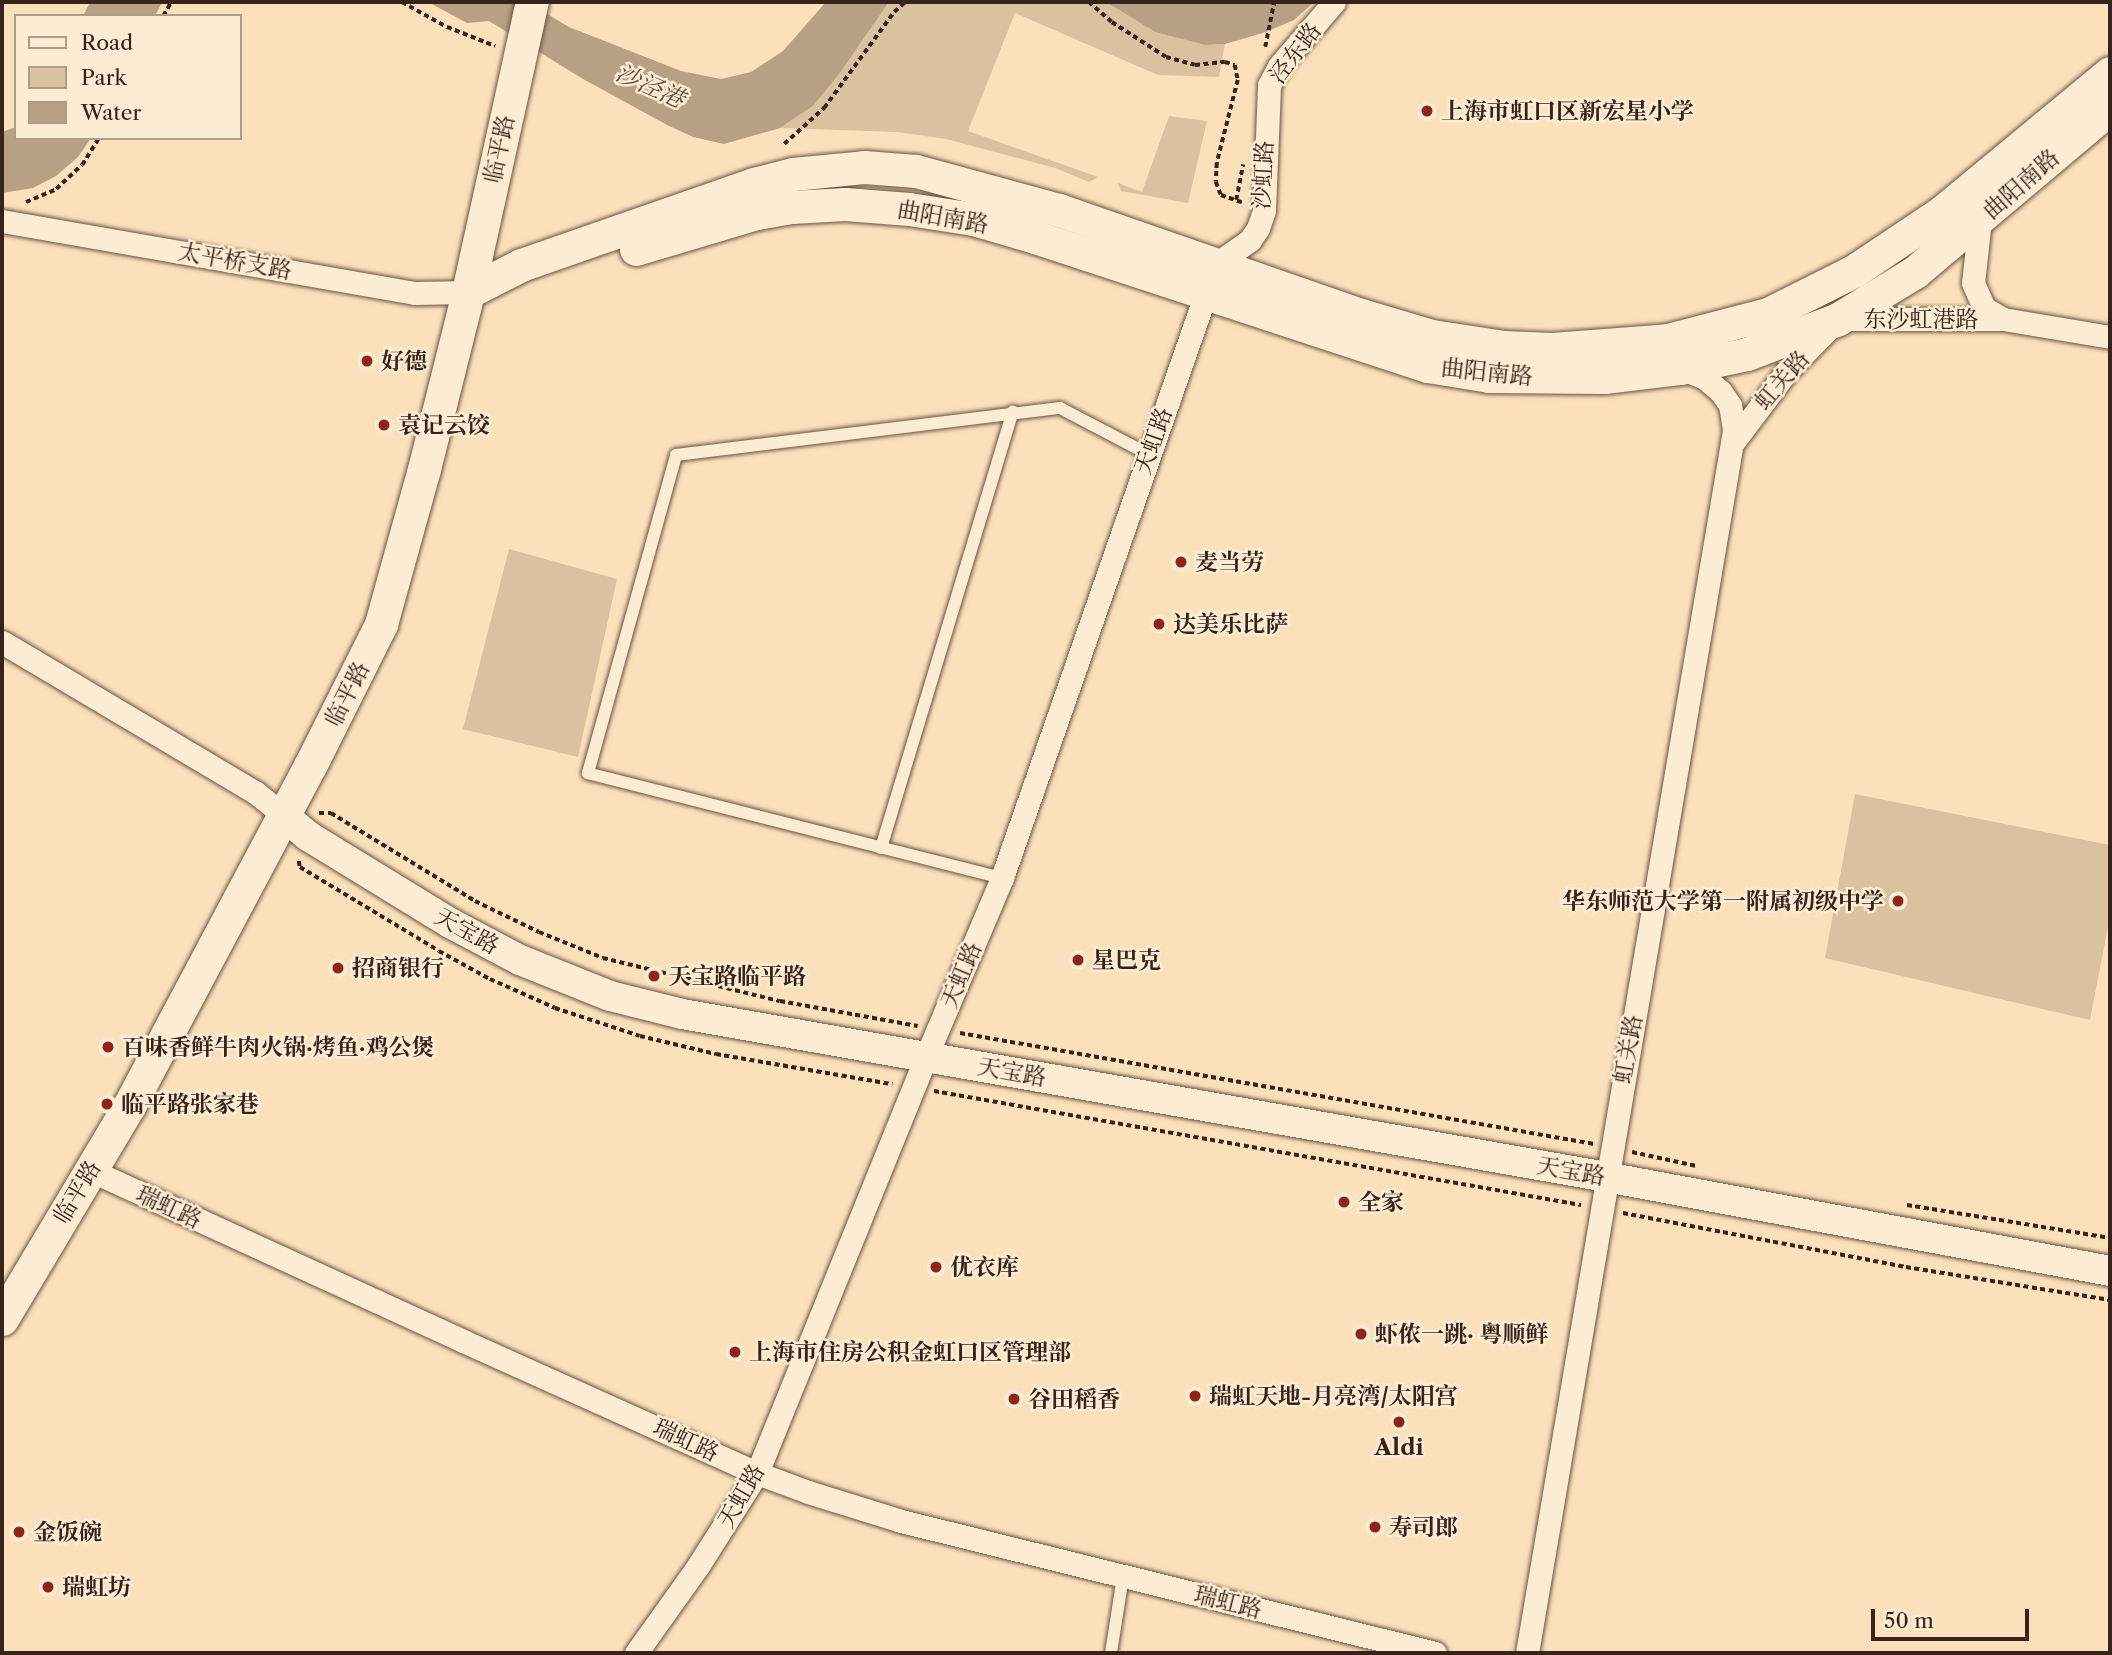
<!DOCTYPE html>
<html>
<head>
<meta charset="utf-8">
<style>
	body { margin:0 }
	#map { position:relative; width:2112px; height:1655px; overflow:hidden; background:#fbe1bb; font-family:"Libre Caslon Text","Noto Serif SC",serif }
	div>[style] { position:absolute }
	.green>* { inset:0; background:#dac1a0 }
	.water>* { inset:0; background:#b8a085 }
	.path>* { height:3.5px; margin-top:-1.75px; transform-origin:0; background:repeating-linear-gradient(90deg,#37231b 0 5px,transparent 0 8.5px) }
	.roads { filter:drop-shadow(0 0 2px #685243) drop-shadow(0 0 2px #685243) }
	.service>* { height:12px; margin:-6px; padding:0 6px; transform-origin:6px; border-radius:6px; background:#fcecd3 }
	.minor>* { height:23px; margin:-11.5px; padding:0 11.5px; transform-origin:11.5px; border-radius:11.5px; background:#fcecd3 }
	.tertiary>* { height:30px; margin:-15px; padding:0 15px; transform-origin:15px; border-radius:15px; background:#fcecd3 }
	.secondary>* { height:33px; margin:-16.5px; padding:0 16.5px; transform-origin:16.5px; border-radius:16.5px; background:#fcecd3 }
	.dots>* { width:19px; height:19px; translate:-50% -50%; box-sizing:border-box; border:4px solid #fcecd3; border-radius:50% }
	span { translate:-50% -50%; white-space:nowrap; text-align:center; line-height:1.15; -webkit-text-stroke:5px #fcecd3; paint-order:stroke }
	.street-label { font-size:23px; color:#37231b }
	.poi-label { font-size:23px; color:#37231b; font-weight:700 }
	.left { translate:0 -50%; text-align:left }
	.right { translate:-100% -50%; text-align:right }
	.water-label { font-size:24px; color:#644f40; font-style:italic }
	.frame { position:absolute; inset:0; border:4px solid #37231b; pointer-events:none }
	.legend { position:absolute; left:14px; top:14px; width:228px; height:126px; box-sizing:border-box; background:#fcecd3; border:2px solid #ad9c89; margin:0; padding:9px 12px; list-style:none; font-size:21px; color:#37231b }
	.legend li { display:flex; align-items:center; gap:14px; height:35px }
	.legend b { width:35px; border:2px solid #ad9c89 }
	.scale { position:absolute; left:1871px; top:1609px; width:158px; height:32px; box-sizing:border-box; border:4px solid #37231b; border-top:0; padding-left:9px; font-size:21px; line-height:24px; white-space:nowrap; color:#37231b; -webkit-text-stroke:5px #fcecd3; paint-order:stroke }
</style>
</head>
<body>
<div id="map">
	<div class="green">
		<i style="clip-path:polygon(889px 2px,1106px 2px,1155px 32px,1205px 45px,1225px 44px,1219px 77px,1158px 75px,1015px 13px,968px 131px,1098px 177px,1089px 182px,1055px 168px,946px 139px,897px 132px,780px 128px,813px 106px,840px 73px)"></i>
		<i style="clip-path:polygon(1169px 116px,1207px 121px,1188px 203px,1121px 191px,1118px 183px,1142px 192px)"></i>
		<i style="clip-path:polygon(509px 549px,617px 579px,578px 757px,463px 729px)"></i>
		<i style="clip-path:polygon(1855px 794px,2110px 845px,2110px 916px,2090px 1020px,1825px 958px)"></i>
	</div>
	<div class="water">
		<i style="clip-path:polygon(90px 2px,162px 2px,155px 16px,83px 16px)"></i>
		<i style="clip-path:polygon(428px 2px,527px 2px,569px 27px,681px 71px,721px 79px,751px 72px,783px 51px,826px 2px,889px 2px,840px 73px,813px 106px,780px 128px,724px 144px,693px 137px,669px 126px,583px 79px,489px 21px,467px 23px)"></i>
		<i style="clip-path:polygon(1106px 2px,1314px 2px,1294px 20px,1266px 32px,1225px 44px,1205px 45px,1155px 32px)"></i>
		<i style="clip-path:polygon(16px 127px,16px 138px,91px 138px,78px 157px,56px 176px,33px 188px,2px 193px,2px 132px)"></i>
	</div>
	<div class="path">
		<i style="left:402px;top:2px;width:51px;rotate:29.1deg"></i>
		<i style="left:447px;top:27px;width:52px;rotate:21.6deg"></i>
		<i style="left:1089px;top:2px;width:30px;rotate:41deg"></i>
		<i style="left:1112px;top:22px;width:64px;rotate:32.9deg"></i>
		<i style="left:1166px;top:57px;width:30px;rotate:15deg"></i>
		<i style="left:1195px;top:65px;width:30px;rotate:-6deg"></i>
		<i style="left:1225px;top:62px;width:10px;rotate:17deg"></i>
		<i style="left:1235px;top:65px;width:15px;rotate:79deg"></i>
		<i style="left:1238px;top:80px;width:86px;rotate:104.2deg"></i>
		<i style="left:1217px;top:163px;width:19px;rotate:93deg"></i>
		<i style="left:1216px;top:182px;width:14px;rotate:69deg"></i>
		<i style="left:1221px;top:195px;width:24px;rotate:19deg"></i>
		<i style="left:163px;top:16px;width:16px;rotate:-60deg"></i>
		<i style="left:1265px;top:47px;width:46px;rotate:-78.7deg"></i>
		<i style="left:784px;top:144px;width:54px;rotate:-42deg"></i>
		<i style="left:824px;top:108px;width:119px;rotate:-53.9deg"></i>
		<i style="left:894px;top:12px;width:15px;rotate:-42deg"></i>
		<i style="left:1236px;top:200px;width:36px;rotate:-79deg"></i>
		<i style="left:26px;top:202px;width:33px;rotate:-23deg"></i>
		<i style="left:56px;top:189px;width:35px;rotate:-43deg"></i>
		<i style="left:82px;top:165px;width:32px;rotate:-58deg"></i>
		<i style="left:319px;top:813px;width:12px"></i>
		<i style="left:331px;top:813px;width:169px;rotate:31.4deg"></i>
		<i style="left:475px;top:901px;width:71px;rotate:25.8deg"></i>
		<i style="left:539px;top:932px;width:69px;rotate:22.1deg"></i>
		<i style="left:603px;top:958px;width:182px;rotate:13.7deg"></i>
		<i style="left:780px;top:1001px;width:140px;rotate:10.3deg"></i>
		<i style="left:299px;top:861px;width:6px;rotate:81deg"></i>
		<i style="left:300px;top:867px;width:162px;rotate:31.1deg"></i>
		<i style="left:439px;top:951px;width:58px;rotate:28.8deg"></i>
		<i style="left:490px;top:979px;width:71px;rotate:24deg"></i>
		<i style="left:555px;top:1008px;width:89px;rotate:18.2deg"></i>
		<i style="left:640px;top:1036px;width:78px;rotate:13.3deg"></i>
		<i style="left:716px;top:1054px;width:179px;rotate:9.7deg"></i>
		<i style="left:960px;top:1033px;width:644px;rotate:9.93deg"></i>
		<i style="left:934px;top:1091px;width:657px;rotate:9.99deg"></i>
		<i style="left:1632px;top:1152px;width:66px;rotate:12.3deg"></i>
		<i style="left:1907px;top:1205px;width:206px;rotate:9.2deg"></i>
		<i style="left:1623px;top:1213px;width:288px;rotate:10.8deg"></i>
		<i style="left:1906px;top:1267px;width:207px;rotate:9.2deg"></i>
	</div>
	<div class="roads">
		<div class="service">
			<i style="left:881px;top:848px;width:456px;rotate:-73.2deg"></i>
			<i style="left:1002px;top:878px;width:427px;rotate:-165.8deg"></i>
			<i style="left:588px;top:773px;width:330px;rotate:-74.5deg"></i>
			<i style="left:676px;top:455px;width:387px;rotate:-7deg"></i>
			<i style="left:1060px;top:408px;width:99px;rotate:27.6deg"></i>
			<i style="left:1111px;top:1653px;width:78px;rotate:-81.1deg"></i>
		</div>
		<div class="minor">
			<i style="left:1980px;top:220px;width:63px;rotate:96.3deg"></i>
			<i style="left:1973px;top:283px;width:27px;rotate:66deg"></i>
			<i style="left:1984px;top:308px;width:22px;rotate:30deg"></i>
			<i style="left:2px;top:221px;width:419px;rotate:9.9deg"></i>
			<i style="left:415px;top:293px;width:53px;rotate:-1.1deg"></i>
			<i style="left:1734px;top:441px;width:88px;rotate:-52.9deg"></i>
			<i style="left:1787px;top:371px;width:73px;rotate:-45.6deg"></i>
			<i style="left:1838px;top:319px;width:165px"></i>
			<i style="left:2003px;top:319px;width:109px;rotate:9.5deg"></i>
			<i style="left:2px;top:642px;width:294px;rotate:30.7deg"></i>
			<i style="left:255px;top:792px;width:36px;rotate:39deg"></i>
			<i style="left:90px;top:1170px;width:410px;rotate:24.6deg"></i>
			<i style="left:463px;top:1341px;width:322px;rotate:24.2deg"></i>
			<i style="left:757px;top:1473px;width:54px;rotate:20.4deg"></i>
			<i style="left:808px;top:1492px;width:97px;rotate:17.3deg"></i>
			<i style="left:901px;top:1521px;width:550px;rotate:13.88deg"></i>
			<i style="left:636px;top:1653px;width:107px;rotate:-54.5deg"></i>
			<i style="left:698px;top:1566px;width:110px;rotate:-57.6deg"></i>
			<i style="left:757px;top:1473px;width:449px;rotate:-67.9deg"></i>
			<i style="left:926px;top:1057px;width:194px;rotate:-67deg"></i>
			<i style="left:1002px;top:878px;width:650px;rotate:-70.78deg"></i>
			<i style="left:1216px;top:264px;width:42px;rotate:-35.2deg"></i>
			<i style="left:1250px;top:240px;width:14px;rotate:-56deg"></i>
			<i style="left:1258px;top:228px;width:18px;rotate:-71deg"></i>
			<i style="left:1264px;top:211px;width:126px;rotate:-87.7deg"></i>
			<i style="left:1269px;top:85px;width:21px;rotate:-62deg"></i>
			<i style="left:1279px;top:66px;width:84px;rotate:-49.3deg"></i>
			<i style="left:1527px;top:1653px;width:1240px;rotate:-80.39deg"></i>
			<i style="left:1734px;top:430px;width:25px;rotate:-99deg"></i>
			<i style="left:1730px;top:405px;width:16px;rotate:-125deg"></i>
			<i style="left:1721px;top:392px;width:21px;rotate:-139deg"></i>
			<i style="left:1705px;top:378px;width:27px;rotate:-158deg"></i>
		</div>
		<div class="tertiary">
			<i style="left:283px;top:815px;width:33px;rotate:40deg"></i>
			<i style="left:308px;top:836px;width:167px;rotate:31.5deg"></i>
			<i style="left:450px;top:923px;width:79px;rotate:27.9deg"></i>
			<i style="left:520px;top:960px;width:97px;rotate:21.8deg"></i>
			<i style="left:610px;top:996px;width:74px;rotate:14deg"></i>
			<i style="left:682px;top:1014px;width:938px;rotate:10deg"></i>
			<i style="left:1606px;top:1177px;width:513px;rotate:10.56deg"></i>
		</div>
		<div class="secondary">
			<i style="left:636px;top:249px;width:126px;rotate:-16.6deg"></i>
			<i style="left:757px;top:213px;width:36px;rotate:-10deg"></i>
			<i style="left:792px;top:207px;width:53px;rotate:-3.2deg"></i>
			<i style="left:845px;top:204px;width:64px;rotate:4.5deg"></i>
			<i style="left:909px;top:209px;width:65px;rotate:8.9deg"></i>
			<i style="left:973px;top:219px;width:65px;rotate:16.2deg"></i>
			<i style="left:1035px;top:237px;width:414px;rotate:18.2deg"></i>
			<i style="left:1428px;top:366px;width:62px;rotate:9.3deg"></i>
			<i style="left:1489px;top:376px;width:115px;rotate:0.5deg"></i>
			<i style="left:1604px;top:377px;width:77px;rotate:-6.8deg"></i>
			<i style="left:1680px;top:368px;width:68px;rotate:-11.8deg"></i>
			<i style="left:1747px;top:354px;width:97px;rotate:-21deg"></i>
			<i style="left:1838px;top:319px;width:90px;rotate:-31.4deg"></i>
			<i style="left:1915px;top:272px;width:255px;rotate:-40.1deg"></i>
			<i style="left:468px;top:292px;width:59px;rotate:-27deg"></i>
			<i style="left:521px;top:265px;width:247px;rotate:-19.2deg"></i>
			<i style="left:754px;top:184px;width:40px;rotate:-14.4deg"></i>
			<i style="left:793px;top:174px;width:71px;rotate:-5.6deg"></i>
			<i style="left:864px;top:167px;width:52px;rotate:4.4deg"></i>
			<i style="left:916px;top:171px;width:148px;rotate:15.3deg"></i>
			<i style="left:1059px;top:210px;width:317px;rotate:19.2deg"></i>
			<i style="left:1358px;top:314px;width:77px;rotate:16.6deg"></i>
			<i style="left:1432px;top:336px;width:73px;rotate:8.7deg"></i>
			<i style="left:1504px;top:347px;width:48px;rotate:2.4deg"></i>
			<i style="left:1552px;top:349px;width:116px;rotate:-4.4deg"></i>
			<i style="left:1668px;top:340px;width:103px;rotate:-14.6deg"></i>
			<i style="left:1768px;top:314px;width:96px;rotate:-26.6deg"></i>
			<i style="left:1854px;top:271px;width:106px;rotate:-33.8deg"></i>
			<i style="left:1942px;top:212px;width:218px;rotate:-39.6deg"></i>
			<i style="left:2px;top:1319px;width:248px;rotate:-59.2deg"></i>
			<i style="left:129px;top:1106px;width:387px;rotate:-62deg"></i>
			<i style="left:311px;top:764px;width:157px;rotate:-63.4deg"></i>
			<i style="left:381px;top:624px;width:161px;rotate:-74.5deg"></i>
			<i style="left:424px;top:469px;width:182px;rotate:-76deg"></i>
			<i style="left:468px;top:292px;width:297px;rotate:-77.6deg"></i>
		</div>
	</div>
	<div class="dots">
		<i style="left:1427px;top:111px;background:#8f2418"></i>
		<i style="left:367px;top:361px;background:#8f2418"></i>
		<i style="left:384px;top:425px;background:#8f2418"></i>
		<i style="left:1181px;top:562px;background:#8f2418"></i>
		<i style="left:1159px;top:624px;background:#8f2418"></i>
		<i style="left:1898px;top:901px;background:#8f2418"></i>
		<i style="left:1078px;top:960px;background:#8f2418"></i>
		<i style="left:338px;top:968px;background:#8f2418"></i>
		<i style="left:654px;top:976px;background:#8f2418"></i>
		<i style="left:108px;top:1047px;background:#8f2418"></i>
		<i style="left:107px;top:1104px;background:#8f2418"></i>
		<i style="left:1344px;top:1202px;background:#8f2418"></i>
		<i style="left:936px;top:1267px;background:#8f2418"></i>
		<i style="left:1361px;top:1334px;background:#8f2418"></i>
		<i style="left:735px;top:1352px;background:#8f2418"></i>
		<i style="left:1195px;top:1396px;background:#8f2418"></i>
		<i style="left:1014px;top:1399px;background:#8f2418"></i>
		<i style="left:1399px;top:1422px;background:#8f2418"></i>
		<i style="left:1375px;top:1527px;background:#8f2418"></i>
		<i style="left:19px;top:1532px;background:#8f2418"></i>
		<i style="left:48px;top:1587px;background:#8f2418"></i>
	</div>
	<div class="street-label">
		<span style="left:1295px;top:53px;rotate:-53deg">泾东路</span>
		<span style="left:499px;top:149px;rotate:-78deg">临平路</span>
		<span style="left:1263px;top:175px;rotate:-87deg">沙虹路</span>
		<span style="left:2021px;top:184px;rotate:-41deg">曲阳南路</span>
		<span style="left:943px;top:217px;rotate:10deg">曲阳南路</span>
		<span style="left:235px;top:261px;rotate:10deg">太平桥支路</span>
		<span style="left:1921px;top:319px">东沙虹港路</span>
		<span style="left:1487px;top:372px;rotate:6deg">曲阳南路</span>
		<span style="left:1782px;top:380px;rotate:-49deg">虹关路</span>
		<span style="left:1153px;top:441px;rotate:-70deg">天虹路</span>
		<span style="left:347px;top:694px;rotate:-63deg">临平路</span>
		<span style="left:467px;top:931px;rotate:29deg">天宝路</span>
		<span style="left:961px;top:975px;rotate:-67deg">天虹路</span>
		<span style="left:1628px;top:1049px;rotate:-80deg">虹关路</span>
		<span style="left:1012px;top:1072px;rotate:10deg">天宝路</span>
		<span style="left:1571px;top:1171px;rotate:10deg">天宝路</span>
		<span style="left:77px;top:1192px;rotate:-59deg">临平路</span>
		<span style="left:169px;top:1207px;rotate:25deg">瑞虹路</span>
		<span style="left:686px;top:1440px;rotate:25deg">瑞虹路</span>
		<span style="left:741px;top:1496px;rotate:-60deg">天虹路</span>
		<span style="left:1228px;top:1602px;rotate:14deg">瑞虹路</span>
	</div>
	<div class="poi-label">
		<span class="left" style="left:1441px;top:111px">上海市虹口区新宏星小学</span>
		<span class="left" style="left:381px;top:361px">好德</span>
		<span class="left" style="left:398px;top:425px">袁记云饺</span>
		<span class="left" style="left:1195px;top:562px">麦当劳</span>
		<span class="left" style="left:1173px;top:624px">达美乐比萨</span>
		<span class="right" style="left:1884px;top:901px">华东师范大学第一附属初级中学</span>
		<span class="left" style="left:1092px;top:960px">星巴克</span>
		<span class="left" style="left:352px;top:968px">招商银行</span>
		<span class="left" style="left:668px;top:976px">天宝路临平路</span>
		<span class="left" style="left:122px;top:1047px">百味香鲜牛肉火锅·烤鱼·鸡公煲</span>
		<span class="left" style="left:121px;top:1104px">临平路张家巷</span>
		<span class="left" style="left:1358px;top:1202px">全家</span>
		<span class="left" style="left:950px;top:1267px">优衣库</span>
		<span class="left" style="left:1375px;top:1334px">虾侬一跳· 粤顺鲜</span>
		<span class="left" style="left:749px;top:1352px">上海市住房公积金虹口区管理部</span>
		<span class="left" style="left:1209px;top:1396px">瑞虹天地-月亮湾/太阳宫</span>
		<span class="left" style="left:1028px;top:1399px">谷田稻香</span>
		<span style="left:1399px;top:1447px">Aldi</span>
		<span class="left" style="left:1389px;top:1527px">寿司郎</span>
		<span class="left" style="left:33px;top:1532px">金饭碗</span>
		<span class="left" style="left:62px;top:1587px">瑞虹坊</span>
	</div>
	<div class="water-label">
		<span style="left:650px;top:86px;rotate:24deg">沙泾港</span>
	</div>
	<div class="frame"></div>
	<ul class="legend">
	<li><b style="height:9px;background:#fcecd3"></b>Road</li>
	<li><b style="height:19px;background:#dac1a0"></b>Park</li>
	<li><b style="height:19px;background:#b8a085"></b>Water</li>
	</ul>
	<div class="scale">50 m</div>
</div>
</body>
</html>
